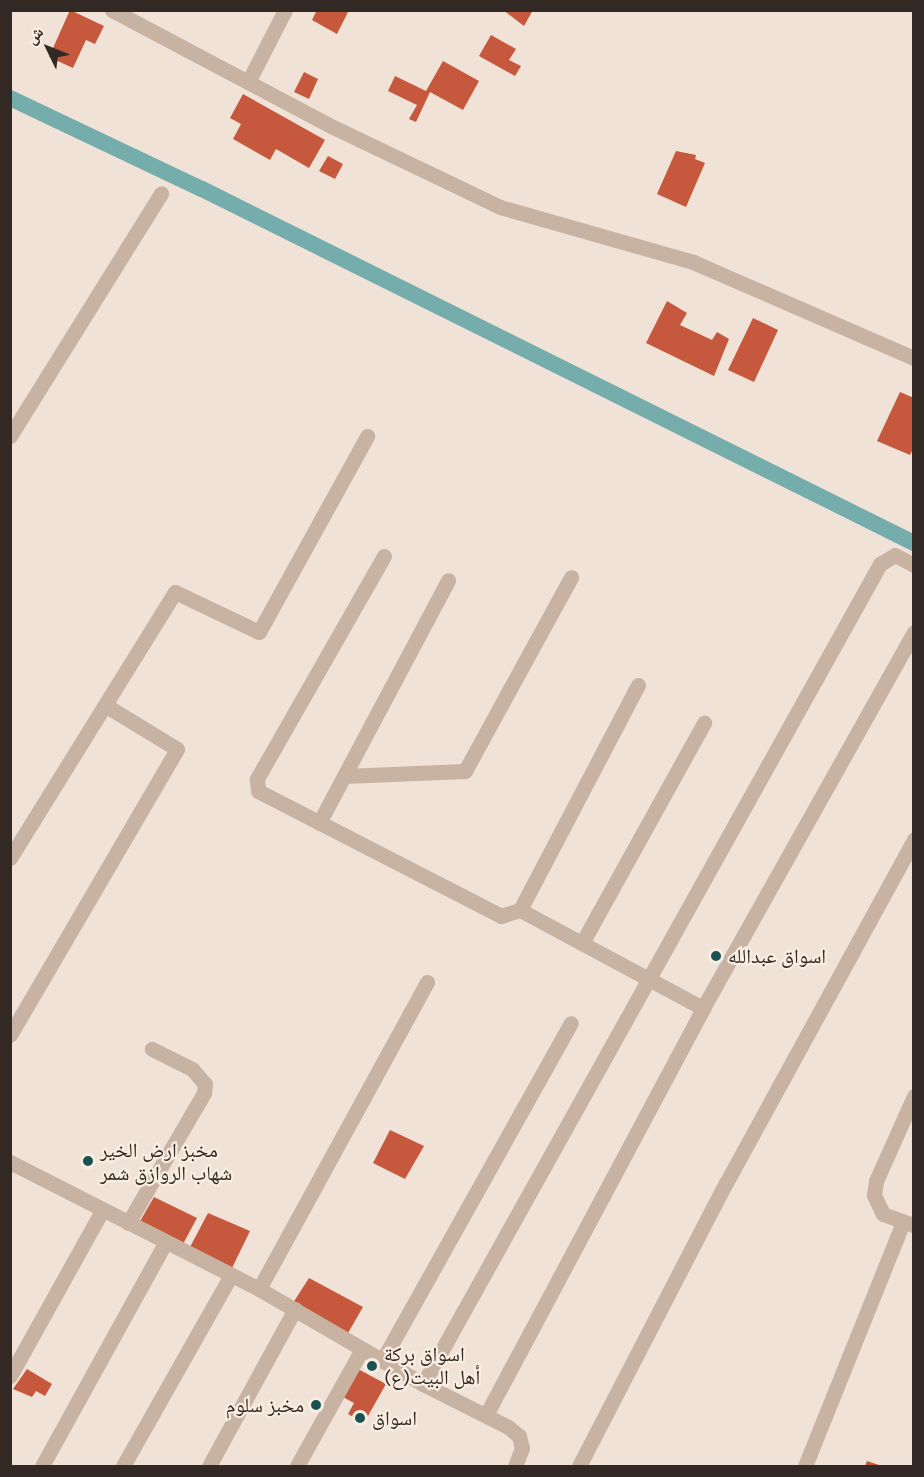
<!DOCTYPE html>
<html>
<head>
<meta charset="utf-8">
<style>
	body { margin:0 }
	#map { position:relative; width:924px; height:1477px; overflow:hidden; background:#f0e2d6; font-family:Karla,"Noto Naskh Arabic",sans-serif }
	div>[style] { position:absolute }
	.canal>* { height:16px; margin:-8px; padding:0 8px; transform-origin:8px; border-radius:8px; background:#75adad }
	.building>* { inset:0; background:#c6583d }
	.minor>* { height:15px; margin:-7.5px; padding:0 7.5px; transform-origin:7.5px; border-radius:7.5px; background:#c8b2a2 }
	.dots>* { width:16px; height:16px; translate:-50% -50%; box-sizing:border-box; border:3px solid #f8ede1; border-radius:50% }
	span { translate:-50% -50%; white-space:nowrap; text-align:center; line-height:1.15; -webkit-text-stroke:4.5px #f8ede1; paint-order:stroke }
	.poi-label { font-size:20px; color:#322824 }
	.left { translate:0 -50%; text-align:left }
	.right { translate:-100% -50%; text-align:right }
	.frame { position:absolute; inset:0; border:12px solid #322824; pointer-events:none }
	.north { position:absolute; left:18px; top:18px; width:60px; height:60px; -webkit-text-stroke:4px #f8ede1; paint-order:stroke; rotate:313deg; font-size:16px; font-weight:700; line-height:24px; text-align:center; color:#322824 }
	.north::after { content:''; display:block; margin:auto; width:21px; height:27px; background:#322824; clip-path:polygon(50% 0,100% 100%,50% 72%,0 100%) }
</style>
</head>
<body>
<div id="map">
	<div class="canal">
		<i style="left:10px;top:98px;width:212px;rotate:25.4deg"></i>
		<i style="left:202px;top:189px;width:795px;rotate:26.44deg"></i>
	</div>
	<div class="building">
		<i style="clip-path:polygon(70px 10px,104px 26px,95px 44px,86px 40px,73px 68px,49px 57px)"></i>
		<i style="clip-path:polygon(317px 10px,349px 10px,337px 34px,312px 20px)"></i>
		<i style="clip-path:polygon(503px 10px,533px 10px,524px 26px)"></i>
		<i style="clip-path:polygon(491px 35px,516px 49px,509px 60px,521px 66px,515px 76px,479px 56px)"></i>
		<i style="clip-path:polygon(443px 61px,479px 81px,463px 110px,430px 92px,416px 122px,409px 119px,417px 105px,388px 91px,395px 76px,426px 91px)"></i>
		<i style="clip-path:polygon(304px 72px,318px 79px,309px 99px,294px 92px)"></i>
		<i style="clip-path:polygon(243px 94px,325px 140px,309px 168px,276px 149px,270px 160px,233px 139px,241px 124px,230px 118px)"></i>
		<i style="clip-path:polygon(676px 151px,696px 155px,695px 159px,705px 163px,686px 207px,657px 194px)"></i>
		<i style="clip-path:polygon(328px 156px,343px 164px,335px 179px,319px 171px)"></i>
		<i style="clip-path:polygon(667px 301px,687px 313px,680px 325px,712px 340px,717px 332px,729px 339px,714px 376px,646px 343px)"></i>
		<i style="clip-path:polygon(753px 318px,778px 330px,754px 382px,728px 370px)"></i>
		<i style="clip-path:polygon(900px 392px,914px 398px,914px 447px,910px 455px,877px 441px)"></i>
		<i style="clip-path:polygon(390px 1130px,424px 1146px,405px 1179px,373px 1163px)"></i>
		<i style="clip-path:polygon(154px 1197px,197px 1218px,183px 1244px,139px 1223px)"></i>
		<i style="clip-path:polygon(208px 1213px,250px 1231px,231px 1270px,189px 1249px)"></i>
		<i style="clip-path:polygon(309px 1278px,363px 1307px,348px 1333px,293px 1303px)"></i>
		<i style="clip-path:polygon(356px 1368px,386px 1384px,364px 1423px,348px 1414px,354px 1403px,341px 1396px)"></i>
		<i style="clip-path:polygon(27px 1369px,52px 1384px,45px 1396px,36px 1391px,32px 1397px,13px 1389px)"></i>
		<i style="clip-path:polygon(867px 1461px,882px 1466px,865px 1466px)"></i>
	</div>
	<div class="minor">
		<i style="left:112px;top:10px;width:248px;rotate:27.9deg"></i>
		<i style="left:331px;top:126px;width:187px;rotate:25.6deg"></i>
		<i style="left:500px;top:207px;width:201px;rotate:15.9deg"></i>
		<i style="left:693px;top:262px;width:241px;rotate:23.5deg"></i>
		<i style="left:248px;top:82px;width:81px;rotate:-62.8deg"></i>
		<i style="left:10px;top:436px;width:286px;rotate:-58.1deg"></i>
		<i style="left:384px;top:556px;width:257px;rotate:119.7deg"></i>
		<i style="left:257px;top:779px;width:12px;rotate:85deg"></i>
		<i style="left:258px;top:791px;width:273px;rotate:27.2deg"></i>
		<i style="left:501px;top:916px;width:20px;rotate:-18deg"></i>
		<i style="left:638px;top:685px;width:254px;rotate:117.7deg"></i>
		<i style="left:520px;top:910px;width:208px;rotate:28.2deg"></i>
		<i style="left:344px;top:776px;width:121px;rotate:-2.4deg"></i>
		<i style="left:465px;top:771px;width:221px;rotate:-61.3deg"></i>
		<i style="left:319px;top:823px;width:275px;rotate:-62deg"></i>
		<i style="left:10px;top:858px;width:313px;rotate:-58.2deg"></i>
		<i style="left:175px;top:592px;width:93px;rotate:25.5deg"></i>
		<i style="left:259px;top:632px;width:224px;rotate:-61.1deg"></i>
		<i style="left:582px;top:943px;width:252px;rotate:-61deg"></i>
		<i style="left:10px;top:1035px;width:331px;rotate:-59.7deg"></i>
		<i style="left:177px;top:749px;width:84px;rotate:-148.6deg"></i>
		<i style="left:914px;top:1096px;width:93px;rotate:114.1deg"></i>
		<i style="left:876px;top:1181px;width:14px;rotate:98deg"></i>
		<i style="left:874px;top:1195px;width:21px;rotate:65deg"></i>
		<i style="left:883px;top:1214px;width:33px;rotate:20deg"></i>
		<i style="left:10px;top:1162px;width:280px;rotate:27deg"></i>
		<i style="left:259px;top:1289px;width:190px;rotate:30.1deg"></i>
		<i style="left:423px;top:1384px;width:95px;rotate:26.8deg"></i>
		<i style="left:508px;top:1427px;width:14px;rotate:39deg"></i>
		<i style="left:519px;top:1436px;width:12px;rotate:76deg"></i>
		<i style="left:522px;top:1448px;width:19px;rotate:111deg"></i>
		<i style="left:128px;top:1223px;width:151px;rotate:-59.7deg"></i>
		<i style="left:204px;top:1093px;width:9px;rotate:-84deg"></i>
		<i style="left:205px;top:1084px;width:20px;rotate:-131deg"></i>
		<i style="left:192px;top:1069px;width:45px;rotate:-153.4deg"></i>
		<i style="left:259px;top:1289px;width:350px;rotate:-61.3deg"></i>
		<i style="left:382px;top:1361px;width:387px;rotate:-60.8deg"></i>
		<i style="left:10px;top:1376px;width:183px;rotate:-60.9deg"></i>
		<i style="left:423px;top:1384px;width:939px;rotate:-60.87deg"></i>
		<i style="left:880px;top:564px;width:17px;rotate:-31deg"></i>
		<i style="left:895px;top:555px;width:21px;rotate:28deg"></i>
		<i style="left:486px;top:1415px;width:461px;rotate:-61.9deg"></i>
		<i style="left:703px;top:1008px;width:431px;rotate:-60.7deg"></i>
		<i style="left:42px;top:1466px;width:255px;rotate:-61.1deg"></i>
		<i style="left:123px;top:1466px;width:219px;rotate:-60.5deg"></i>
		<i style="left:209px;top:1466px;width:179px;rotate:-61.3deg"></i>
		<i style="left:297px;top:1466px;width:134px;rotate:-60.9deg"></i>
		<i style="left:579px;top:1466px;width:319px;rotate:-62.6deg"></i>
		<i style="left:726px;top:1183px;width:392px;rotate:-61.3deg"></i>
		<i style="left:805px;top:1466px;width:263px;rotate:-68.1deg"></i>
	</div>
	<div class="dots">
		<i style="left:716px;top:956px;background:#1a5253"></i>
		<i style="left:88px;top:1161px;background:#1a5253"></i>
		<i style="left:372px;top:1366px;background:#1a5253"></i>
		<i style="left:316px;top:1405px;background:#1a5253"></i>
		<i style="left:360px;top:1418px;background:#1a5253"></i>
	</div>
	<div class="poi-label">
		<span class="left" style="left:728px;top:956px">اسواق عبدالله</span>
		<span class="left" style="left:100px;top:1162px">مخبز ارض الخير<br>شهاب الروازق شمر</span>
		<span class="left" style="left:384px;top:1366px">اسواق بركة<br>أهل البيت(ع)</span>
		<span class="right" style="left:304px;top:1405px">مخبز سلوم</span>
		<span class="left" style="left:372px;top:1418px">اسواق</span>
	</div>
	<div class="frame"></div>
	<div class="north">ش</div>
</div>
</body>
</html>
